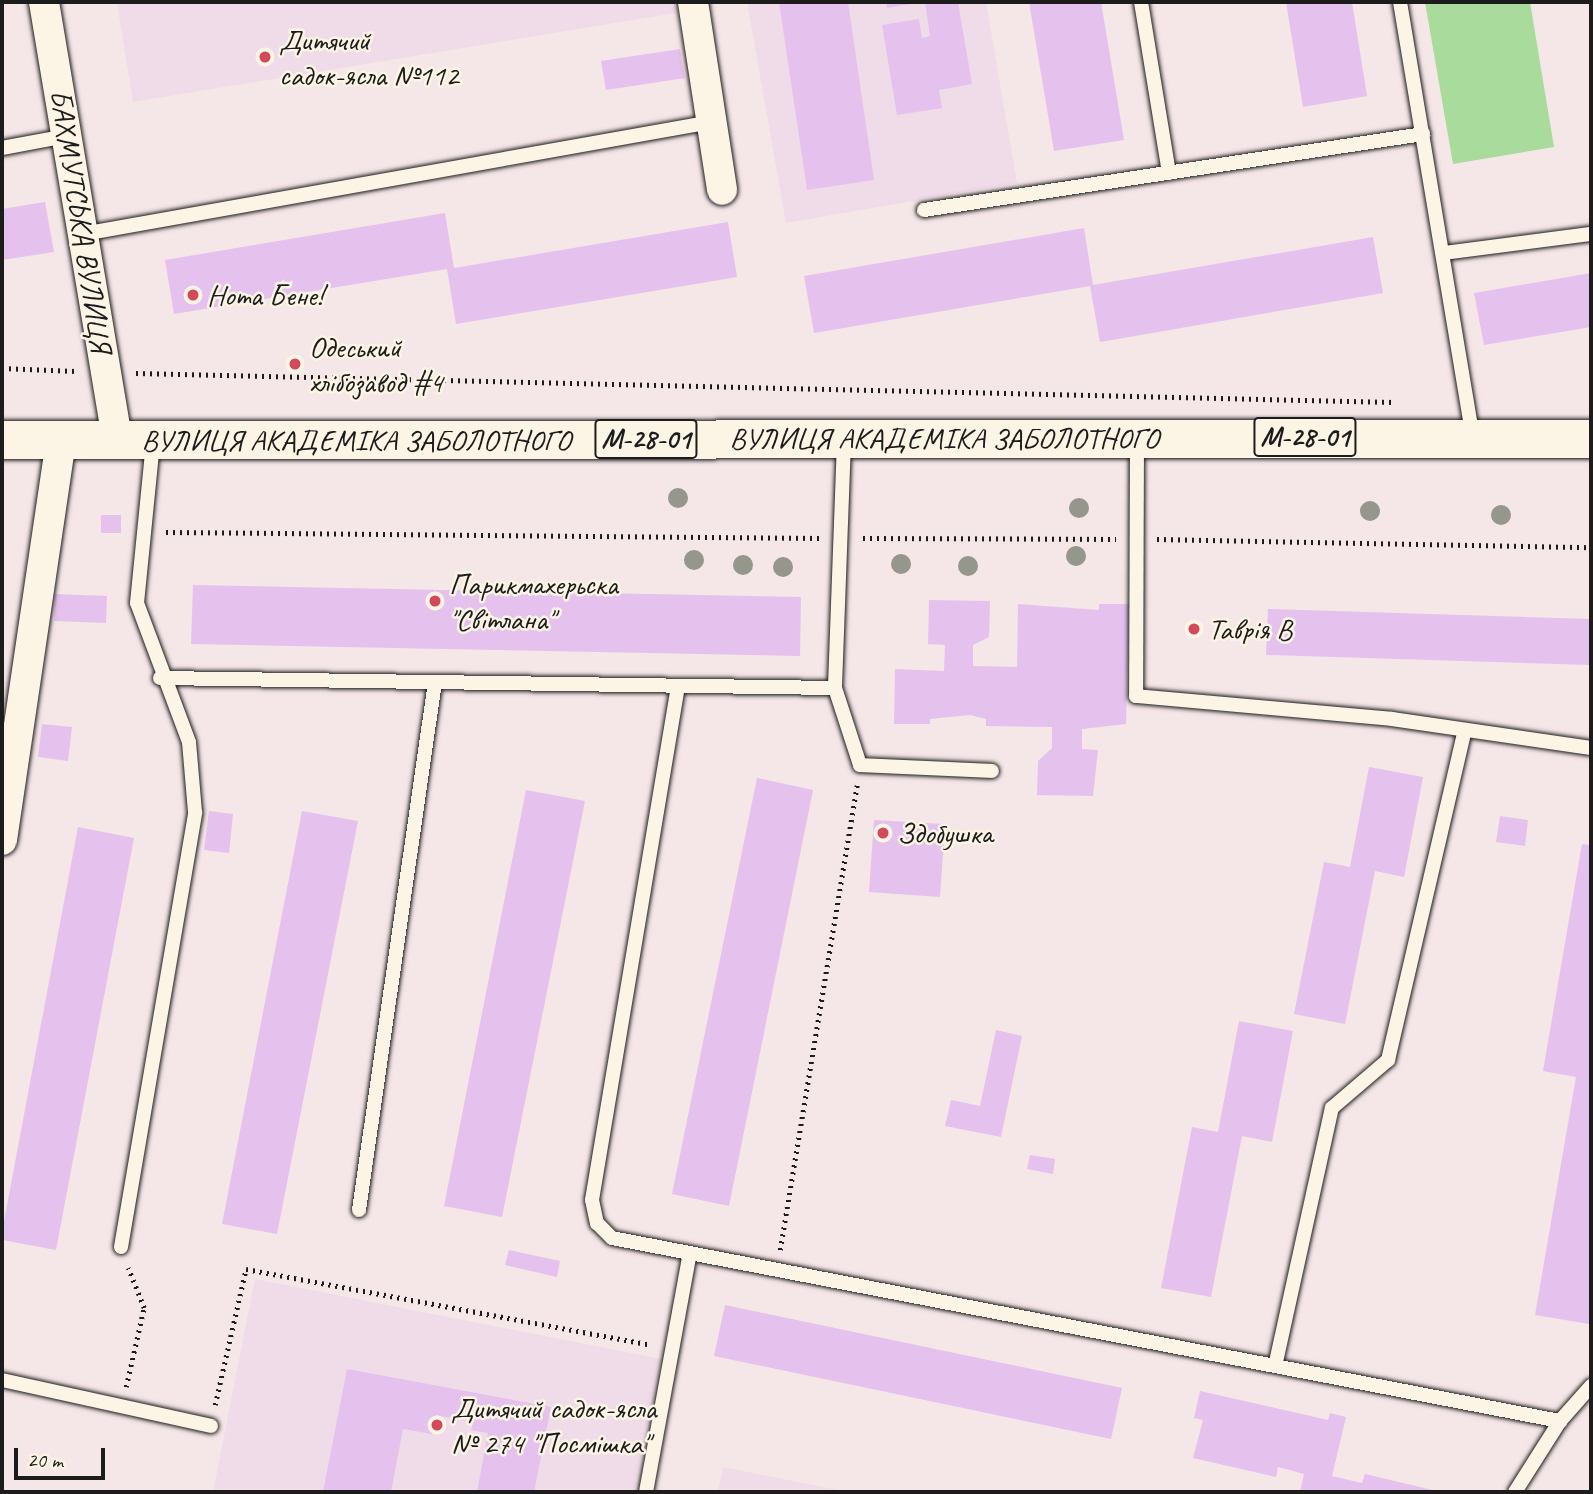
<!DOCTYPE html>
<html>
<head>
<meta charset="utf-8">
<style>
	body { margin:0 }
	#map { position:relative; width:1593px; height:1494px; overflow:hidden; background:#f5e6e7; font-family:Caveat,sans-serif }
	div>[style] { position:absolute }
	.built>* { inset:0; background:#f0dbe9 }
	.green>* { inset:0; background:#a8db9c }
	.building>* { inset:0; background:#e5c2ed }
	.path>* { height:4.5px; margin-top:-2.25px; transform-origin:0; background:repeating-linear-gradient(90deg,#1c1c1c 0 2px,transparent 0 7px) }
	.roads { filter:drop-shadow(0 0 2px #1c1c1c) drop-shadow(0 0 2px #1c1c1c) }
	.service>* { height:14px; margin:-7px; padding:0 7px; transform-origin:7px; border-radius:7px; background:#fcf5e5 }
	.minor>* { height:30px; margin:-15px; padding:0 15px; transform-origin:15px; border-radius:15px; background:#fcf5e5 }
	.trunk>* { height:38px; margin:-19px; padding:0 19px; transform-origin:19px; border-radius:19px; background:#fcf5e5 }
	.trees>* { width:20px; height:20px; margin:-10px; border-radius:50%; background:#95968c }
	.dots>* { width:19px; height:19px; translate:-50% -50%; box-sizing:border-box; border:4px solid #fcf5e5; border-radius:50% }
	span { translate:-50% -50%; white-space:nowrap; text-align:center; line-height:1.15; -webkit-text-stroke:5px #fcf5e5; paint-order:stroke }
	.shield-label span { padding:2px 5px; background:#fcf5e5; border:2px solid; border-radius:5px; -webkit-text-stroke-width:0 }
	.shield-label { font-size:28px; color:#1c1c1c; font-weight:700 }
	.poi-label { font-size:30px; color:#1c1c1c }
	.left { translate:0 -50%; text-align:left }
	.street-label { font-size:30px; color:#1c1c1c }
	.frame { position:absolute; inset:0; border:4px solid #1c1c1c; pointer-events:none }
	.scale { position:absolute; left:14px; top:1448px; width:91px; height:32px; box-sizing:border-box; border:4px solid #1c1c1c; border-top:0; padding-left:9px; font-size:21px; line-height:24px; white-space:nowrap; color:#1c1c1c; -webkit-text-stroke:5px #fcf5e5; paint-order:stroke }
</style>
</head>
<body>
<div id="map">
	<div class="built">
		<i style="clip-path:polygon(117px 2px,674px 2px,676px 13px,133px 102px)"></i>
		<i style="clip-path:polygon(747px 2px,986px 2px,1017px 183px,786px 223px)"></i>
		<i style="clip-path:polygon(255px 1279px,661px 1359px,634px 1492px,213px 1492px)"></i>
		<i style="clip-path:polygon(723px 1467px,847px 1492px,718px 1492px)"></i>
	</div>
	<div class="green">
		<i style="clip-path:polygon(1425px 2px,1530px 2px,1554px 147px,1453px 164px)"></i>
	</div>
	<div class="building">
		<i style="clip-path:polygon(779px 2px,848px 2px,874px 180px,807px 190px)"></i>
		<i style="clip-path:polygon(886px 2px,916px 2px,916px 3px,887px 8px)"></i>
		<i style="clip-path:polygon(925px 2px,958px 2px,972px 84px,939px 90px,942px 108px,897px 115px,882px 25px,919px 19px,922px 38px,930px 36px)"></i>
		<i style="clip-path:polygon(1029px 2px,1101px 2px,1124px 140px,1054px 151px)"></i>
		<i style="clip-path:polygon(1286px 2px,1352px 2px,1367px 96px,1303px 107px)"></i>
		<i style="clip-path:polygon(680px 49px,685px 78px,606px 90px,601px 61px)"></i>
		<i style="clip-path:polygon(45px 202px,54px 252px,2px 260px,2px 209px)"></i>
		<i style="clip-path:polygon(445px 213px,454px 268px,728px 222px,737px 277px,456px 324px,447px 269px,174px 314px,165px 260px)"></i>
		<i style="clip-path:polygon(1084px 228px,1093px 285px,1373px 237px,1383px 293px,1100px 342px,1090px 286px,814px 333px,804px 276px)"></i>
		<i style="clip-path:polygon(1591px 273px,1591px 327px,1484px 345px,1474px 293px)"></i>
		<i style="clip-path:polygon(101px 515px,121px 515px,121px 533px,101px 533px)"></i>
		<i style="clip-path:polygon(193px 585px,801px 597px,800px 656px,191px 644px)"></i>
		<i style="clip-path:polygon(55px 594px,107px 596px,106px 623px,54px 621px)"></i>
		<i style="clip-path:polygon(929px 600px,990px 601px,989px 637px,973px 645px,973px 666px,1017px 667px,1018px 604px,1099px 610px,1099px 604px,1129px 604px,1126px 724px,1082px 729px,1082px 749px,1098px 750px,1093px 796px,1037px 795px,1038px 761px,1052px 748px,1052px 727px,986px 726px,986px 719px,970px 715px,930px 719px,930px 724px,894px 724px,895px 669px,944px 671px,945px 645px,928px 644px)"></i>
		<i style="clip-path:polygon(1268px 609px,1591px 619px,1591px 665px,1266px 655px)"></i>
		<i style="clip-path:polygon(42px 724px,72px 727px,68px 761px,38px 757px)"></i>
		<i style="clip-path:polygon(1369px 767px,1423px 777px,1404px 877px,1375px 871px,1345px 1024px,1294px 1014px,1324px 862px,1350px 867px)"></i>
		<i style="clip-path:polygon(757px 778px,813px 790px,729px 1206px,672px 1194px)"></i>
		<i style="clip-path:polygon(526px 790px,585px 801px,502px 1217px,444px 1206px)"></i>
		<i style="clip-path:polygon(209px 811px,233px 814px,229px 853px,204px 850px)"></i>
		<i style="clip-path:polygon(302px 811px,358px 821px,277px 1234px,222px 1224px)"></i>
		<i style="clip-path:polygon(1500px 816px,1528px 820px,1525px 846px,1496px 842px)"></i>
		<i style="clip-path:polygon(874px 820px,945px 824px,940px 897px,869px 892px)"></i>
		<i style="clip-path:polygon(78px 827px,134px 838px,56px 1250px,2px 1240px,2px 1232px)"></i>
		<i style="clip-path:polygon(1582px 844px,1591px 845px,1589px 1324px,1535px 1315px,1576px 1077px,1543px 1071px)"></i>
		<i style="clip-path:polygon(1239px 1021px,1293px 1031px,1272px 1142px,1242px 1136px,1211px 1297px,1161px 1288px,1192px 1127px,1218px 1132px)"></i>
		<i style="clip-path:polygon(996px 1030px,1022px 1036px,1001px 1137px,945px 1126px,951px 1100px,980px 1106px)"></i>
		<i style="clip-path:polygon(1030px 1155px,1055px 1159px,1053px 1174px,1027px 1169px)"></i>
		<i style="clip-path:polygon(509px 1250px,560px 1261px,557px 1277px,505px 1265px)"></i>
		<i style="clip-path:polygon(725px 1305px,1122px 1388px,1111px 1439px,714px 1356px)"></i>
		<i style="clip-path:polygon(347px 1369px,551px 1407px,534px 1492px,477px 1492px,488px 1433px,471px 1430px,473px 1422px,436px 1415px,432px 1434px,403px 1429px,391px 1492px,323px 1492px)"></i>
		<i style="clip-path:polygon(1200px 1391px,1328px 1420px,1330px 1413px,1346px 1417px,1332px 1476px,1362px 1483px,1365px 1474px,1441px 1492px,1300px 1492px,1304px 1474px,1278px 1467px,1276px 1477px,1193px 1458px,1203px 1420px,1194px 1418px)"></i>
	</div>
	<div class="path">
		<i style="left:2px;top:368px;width:73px;rotate:2.4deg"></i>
		<i style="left:136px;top:373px;width:1258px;rotate:1.32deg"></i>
		<i style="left:166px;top:532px;width:653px;rotate:0.53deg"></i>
		<i style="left:863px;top:538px;width:253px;rotate:0.2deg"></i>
		<i style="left:1157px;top:539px;width:434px;rotate:1.1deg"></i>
		<i style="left:780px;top:1250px;width:471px;rotate:-80.6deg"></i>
		<i style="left:126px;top:1387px;width:81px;rotate:-77.2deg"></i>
		<i style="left:144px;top:1308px;width:43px;rotate:-111.8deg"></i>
		<i style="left:215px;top:1405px;width:139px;rotate:-77.2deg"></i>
		<i style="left:246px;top:1269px;width:412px;rotate:10.6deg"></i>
	</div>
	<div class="roads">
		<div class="service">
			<i style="left:1141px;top:2px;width:173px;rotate:80.7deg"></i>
			<i style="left:1400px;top:2px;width:441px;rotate:80.5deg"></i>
			<i style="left:2px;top:148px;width:66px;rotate:-10.5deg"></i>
			<i style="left:924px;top:210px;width:505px;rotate:-8.66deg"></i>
			<i style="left:83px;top:234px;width:639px;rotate:-10.1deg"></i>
			<i style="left:1444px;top:253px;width:148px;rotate:-7.4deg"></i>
			<i style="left:1137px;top:439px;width:257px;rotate:90.2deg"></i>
			<i style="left:1136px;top:696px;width:257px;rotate:5.1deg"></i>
			<i style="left:1392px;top:719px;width:201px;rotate:8.3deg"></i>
			<i style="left:844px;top:441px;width:247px;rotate:92.1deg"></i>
			<i style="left:835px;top:688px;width:81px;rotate:72deg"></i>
			<i style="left:860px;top:765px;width:132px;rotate:2.6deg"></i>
			<i style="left:160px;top:678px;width:675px;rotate:0.85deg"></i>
			<i style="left:678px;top:686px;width:521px;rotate:99.5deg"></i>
			<i style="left:592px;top:1200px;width:24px;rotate:78deg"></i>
			<i style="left:597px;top:1223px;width:21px;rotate:45deg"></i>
			<i style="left:612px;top:1238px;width:966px;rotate:10.93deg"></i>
			<i style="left:1560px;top:1421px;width:84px;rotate:122.4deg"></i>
			<i style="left:359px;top:1210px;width:533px;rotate:-81.81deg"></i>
			<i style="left:121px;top:1247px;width:441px;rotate:-80.3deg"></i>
			<i style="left:195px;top:812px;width:70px;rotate:-94.9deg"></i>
			<i style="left:189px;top:742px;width:148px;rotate:-110.5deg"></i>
			<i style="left:137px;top:603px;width:162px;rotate:-84.3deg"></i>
			<i style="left:1276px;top:1362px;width:260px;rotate:-77.6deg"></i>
			<i style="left:1332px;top:1108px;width:74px;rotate:-40.6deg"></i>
			<i style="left:1388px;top:1060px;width:336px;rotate:-76.9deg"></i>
			<i style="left:2px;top:1380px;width:214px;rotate:12.4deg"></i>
			<i style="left:1560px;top:1421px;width:47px;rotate:-48.5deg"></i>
			<i style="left:646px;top:1492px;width:239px;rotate:-79.6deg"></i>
		</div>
		<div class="minor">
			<i style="left:44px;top:2px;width:444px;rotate:80.5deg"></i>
			<i style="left:693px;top:2px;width:190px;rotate:81.2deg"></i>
			<i style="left:2px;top:840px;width:404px;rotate:-81.6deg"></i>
		</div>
		<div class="trunk">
			<i style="left:2px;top:440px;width:1589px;rotate:-0.04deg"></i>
		</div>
	</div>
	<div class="trees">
		<i style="left:678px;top:498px"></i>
		<i style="left:1079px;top:508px"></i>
		<i style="left:1370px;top:511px"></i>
		<i style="left:1501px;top:515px"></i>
		<i style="left:1076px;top:556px"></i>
		<i style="left:694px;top:560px"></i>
		<i style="left:901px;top:564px"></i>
		<i style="left:743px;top:565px"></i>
		<i style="left:968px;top:566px"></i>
		<i style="left:783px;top:567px"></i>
	</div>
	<div class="dots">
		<i style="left:265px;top:57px;background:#d1495b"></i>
		<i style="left:193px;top:295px;background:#d1495b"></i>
		<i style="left:295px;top:364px;background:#d1495b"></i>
		<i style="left:435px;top:601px;background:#d1495b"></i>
		<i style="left:1194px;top:629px;background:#d1495b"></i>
		<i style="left:883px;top:833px;background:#d1495b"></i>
		<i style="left:437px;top:1425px;background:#d1495b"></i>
	</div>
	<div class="shield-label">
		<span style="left:1305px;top:437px">М-28-01</span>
		<span style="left:646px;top:439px">М-28-01</span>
	</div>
	<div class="poi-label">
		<span class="left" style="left:279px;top:57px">Дитячий<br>садок-ясла №112</span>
		<span class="left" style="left:207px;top:295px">Нота Бене!</span>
		<span class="left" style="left:309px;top:364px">Одеський<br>хлібозавод #4</span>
		<span class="left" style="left:449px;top:601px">Парикмахерьска<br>"Світлана"</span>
		<span class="left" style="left:1208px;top:629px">Таврія В</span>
		<span class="left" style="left:897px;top:833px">Здобушка</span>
		<span class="left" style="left:451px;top:1425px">Дитячий садок-ясла<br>№ 274 "Посмішка"</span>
	</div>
	<div class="street-label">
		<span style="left:81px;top:221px;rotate:81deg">БАХМУТСЬКА ВУЛИЦЯ</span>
		<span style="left:944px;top:438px">ВУЛИЦЯ АКАДЕМІКА ЗАБОЛОТНОГО</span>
		<span style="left:356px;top:440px">ВУЛИЦЯ АКАДЕМІКА ЗАБОЛОТНОГО</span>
	</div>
	<div class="frame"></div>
	<div class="scale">20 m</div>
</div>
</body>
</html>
